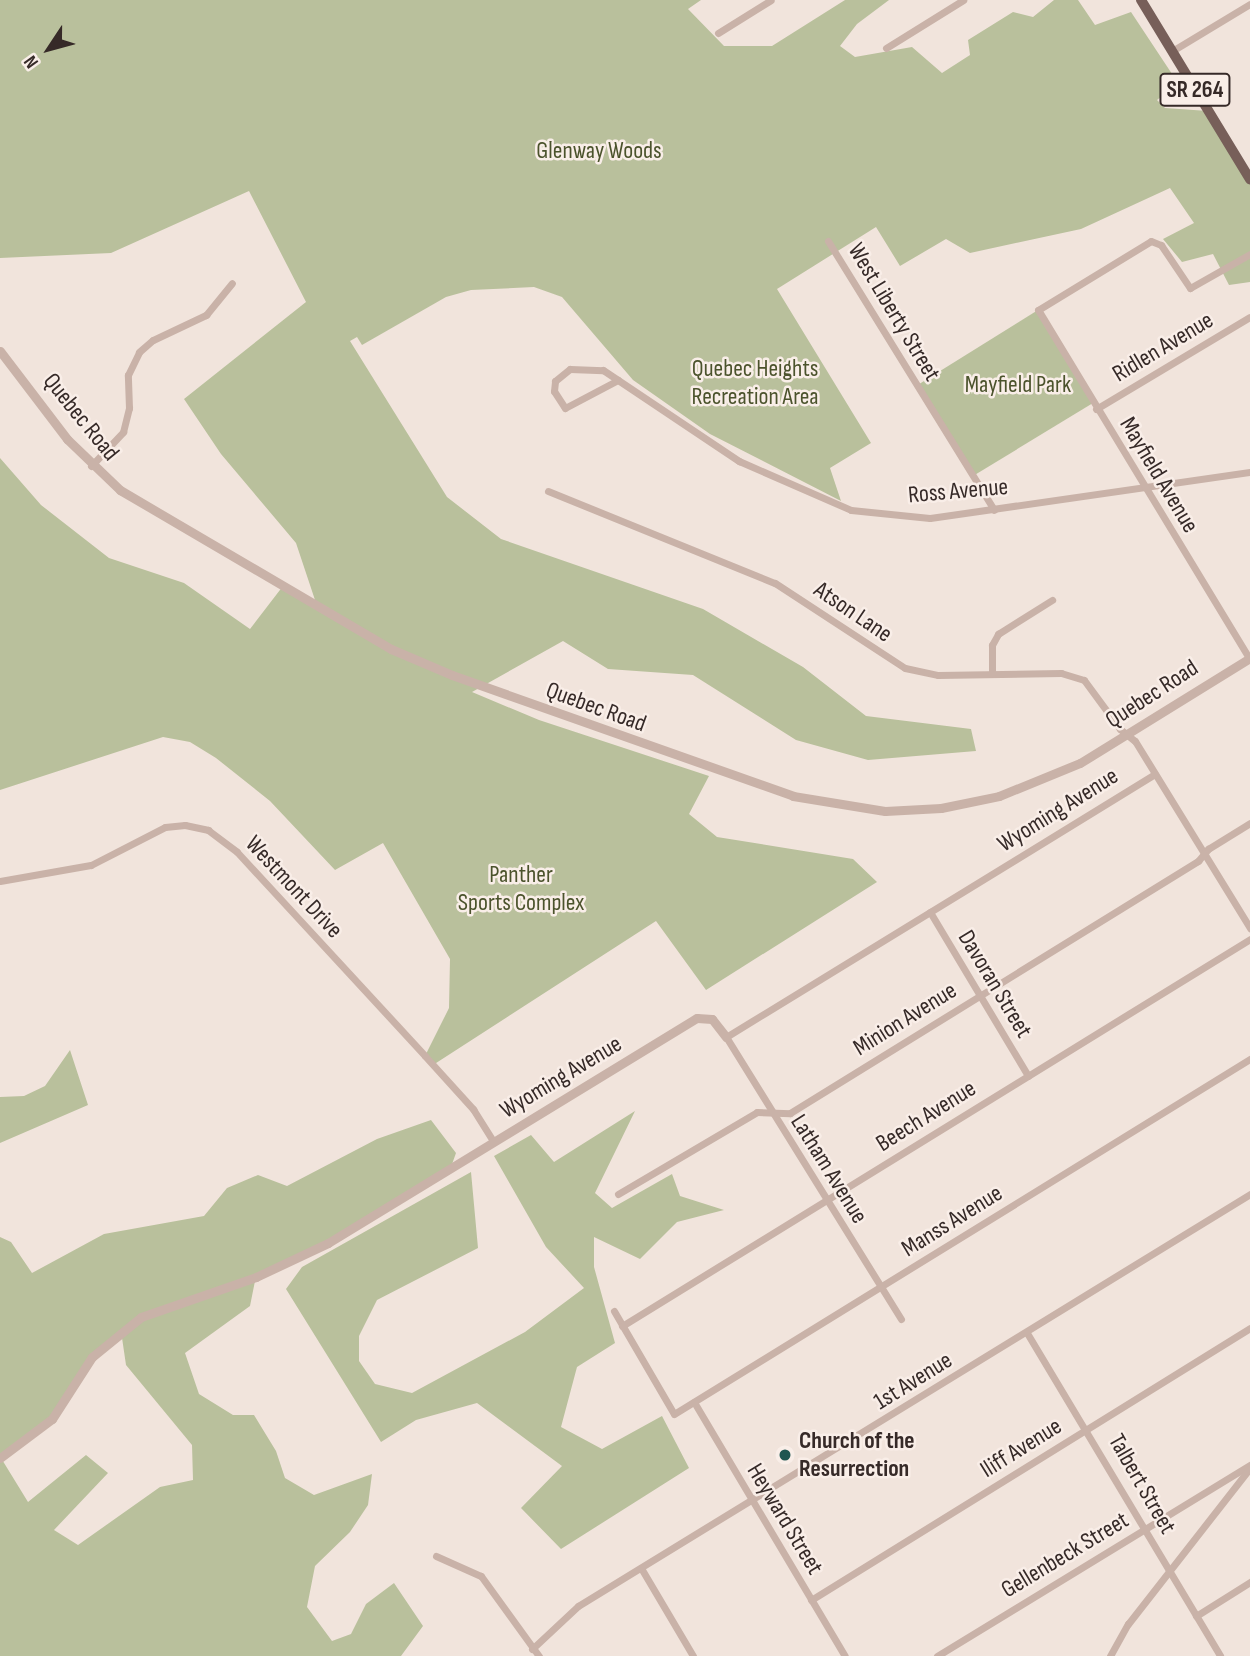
<!DOCTYPE html>
<html>
<head>
<meta charset="utf-8">
<style>
	body { margin:0 }
	#map { position:relative; width:1250px; height:1656px; overflow:hidden; background:#f1e4dc; font-family:"Sofia Sans Condensed",sans-serif }
	div>[style] { position:absolute }
	.green>* { inset:0; background:#b9c09c }
	.minor>* { height:7px; margin:-3.5px; padding:0 3.5px; transform-origin:3.5px; border-radius:3.5px; background:#c9b2a8 }
	.tertiary>* { height:9px; margin:-4.5px; padding:0 4.5px; transform-origin:4.5px; border-radius:4.5px; background:#c9b2a8 }
	.primary>* { height:10px; margin:-5px; padding:0 5px; transform-origin:5px; border-radius:5px; background:#775f59 }
	.dots>* { width:19px; height:19px; translate:-50% -50%; box-sizing:border-box; border:4px solid #f9eee8; border-radius:50% }
	span { translate:-50% -50%; white-space:nowrap; text-align:center; line-height:1.15; -webkit-text-stroke:5px #f9eee8; paint-order:stroke }
	.shield-label span { padding:2px 5px; background:#f9eee8; border:2px solid; border-radius:5px; -webkit-text-stroke-width:0 }
	.shield-label { font-size:23px; color:#362a28; font-weight:700 }
	.park-label { font-size:24px; color:#4b532c }
	.street-label { font-size:24px; color:#362a28 }
	.poi-label { font-size:24px; color:#362a28; font-weight:700 }
	.left { translate:0 -50%; text-align:left }
	.north { position:absolute; left:14px; top:14px; width:70px; height:70px; -webkit-text-stroke:5px #f9eee8; paint-order:stroke; rotate:234deg; font-size:19px; font-weight:700; line-height:28px; text-align:center; color:#362a28 }
	.north::after { content:''; display:block; margin:auto; width:24px; height:32px; background:#362a28; clip-path:polygon(50% 0,100% 100%,50% 72%,0 100%) }
</style>
</head>
<body>
<div id="map">
	<div class="green">
		<i style="clip-path:polygon(0 0,701px 0,688px 9px,724px 46px,772px 46px,845px 0,889px 0,857px 24px,840px 46px,855px 57px,912px 47px,942px 73px,970px 55px,968px 40px,1013px 12px,1033px 17px,1054px 0,1078px 0,1095px 25px,1131px 12px,1178px 83px,1157px 100px,1165px 108px,1208px 111px,1250px 179px,1250px 282px,1229px 285px,1213px 254px,1182px 262px,1163px 239px,1194px 223px,1170px 188px,1081px 229px,970px 253px,946px 239px,900px 266px,876px 227px,777px 289px,871px 443px,830px 468px,841px 501px,710px 434px,633px 380px,562px 297px,534px 287px,471px 290px,446px 297px,362px 345px,357px 337px,350px 341px,447px 497px,501px 539px,703px 609px,803px 667px,866px 716px,971px 729px,976px 751px,868px 760px,796px 740px,693px 675px,608px 669px,563px 641px,472px 692px,539px 720px,709px 776px,689px 814px,717px 837px,853px 859px,877px 882px,706px 990px,656px 921px,433px 1065px,425px 1056px,449px 1008px,450px 959px,383px 843px,335px 870px,270px 801px,216px 758px,190px 742px,163px 737px,0 790px,0 458px,41px 505px,109px 558px,184px 583px,250px 629px,283px 586px,317px 606px,296px 543px,221px 454px,184px 399px,306px 302px,249px 191px,111px 253px,0 258px)"></i>
		<i style="clip-path:polygon(1038px 310px,1093px 403px,973px 476px,916px 386px)"></i>
		<i style="clip-path:polygon(70px 1050px,88px 1105px,0 1143px,0 1097px,24px 1096px,45px 1086px)"></i>
		<i style="clip-path:polygon(635px 1111px,595px 1193px,612px 1208px,672px 1174px,680px 1196px,724px 1210px,677px 1222px,640px 1259px,594px 1237px,594px 1267px,615px 1343px,577px 1367px,561px 1427px,602px 1449px,662px 1416px,689px 1468px,561px 1549px,521px 1508px,562px 1466px,477px 1403px,416px 1420px,381px 1442px,286px 1289px,302px 1267px,471px 1172px,478px 1248px,377px 1300px,359px 1336px,359px 1361px,375px 1384px,412px 1393px,525px 1332px,584px 1288px,546px 1247px,494px 1156px,531px 1135px,554px 1162px)"></i>
		<i style="clip-path:polygon(evenodd,431px 1120px,456px 1153px,451px 1167px,328px 1243px,256px 1276px,250px 1306px,185px 1353px,199px 1394px,233px 1415px,254px 1415px,276px 1451px,285px 1478px,314px 1495px,372px 1474px,368px 1505px,350px 1532px,315px 1566px,307px 1607px,332px 1641px,351px 1634px,366px 1604px,394px 1583px,423px 1626px,401px 1656px,0 1656px,0 1237px,11px 1242px,32px 1273px,104px 1234px,204px 1216px,227px 1188px,258px 1175px,287px 1186px,377px 1139px,431px 1120px,121px 1331px,126px 1365px,192px 1445px,193px 1480px,160px 1487px,78px 1545px,54px 1530px,108px 1473px,86px 1455px,28px 1502px,1px 1458px,57px 1411px,107px 1343px,121px 1331px)"></i>
	</div>
	<div class="minor">
		<i style="left:718px;top:33px;width:62px;rotate:-31.9deg"></i>
		<i style="left:886px;top:48px;width:91px;rotate:-31.9deg"></i>
		<i style="left:1172px;top:51px;width:91px;rotate:-31.1deg"></i>
		<i style="left:828px;top:241px;width:316px;rotate:58.3deg"></i>
		<i style="left:618px;top:380px;width:60px;rotate:152.2deg"></i>
		<i style="left:565px;top:408px;width:20px;rotate:-123deg"></i>
		<i style="left:554px;top:391px;width:10px;rotate:-84deg"></i>
		<i style="left:555px;top:381px;width:19px;rotate:-39deg"></i>
		<i style="left:570px;top:369px;width:33px;rotate:2deg"></i>
		<i style="left:603px;top:370px;width:164px;rotate:33.8deg"></i>
		<i style="left:739px;top:461px;width:122px;rotate:23.6deg"></i>
		<i style="left:851px;top:510px;width:79px;rotate:5.8deg"></i>
		<i style="left:930px;top:518px;width:323px;rotate:-8.2deg"></i>
		<i style="left:1096px;top:409px;width:179px;rotate:-30.9deg"></i>
		<i style="left:91px;top:466px;width:47px;rotate:-46.7deg"></i>
		<i style="left:123px;top:432px;width:25px;rotate:-76deg"></i>
		<i style="left:129px;top:408px;width:33px;rotate:-92deg"></i>
		<i style="left:128px;top:375px;width:25px;rotate:-64deg"></i>
		<i style="left:139px;top:352px;width:18px;rotate:-41deg"></i>
		<i style="left:153px;top:340px;width:59px;rotate:-25.3deg"></i>
		<i style="left:206px;top:315px;width:41px;rotate:-50.9deg"></i>
		<i style="left:548px;top:491px;width:245px;rotate:22.1deg"></i>
		<i style="left:775px;top:583px;width:155px;rotate:33.2deg"></i>
		<i style="left:905px;top:668px;width:34px;rotate:12deg"></i>
		<i style="left:938px;top:675px;width:123px;rotate:-0.9deg"></i>
		<i style="left:1061px;top:673px;width:24px;rotate:17deg"></i>
		<i style="left:1084px;top:680px;width:61px;rotate:53.7deg"></i>
		<i style="left:1120px;top:729px;width:19px;rotate:39deg"></i>
		<i style="left:1135px;top:741px;width:220px;rotate:58.4deg"></i>
		<i style="left:1249px;top:658px;width:407px;rotate:-121.2deg"></i>
		<i style="left:1038px;top:310px;width:132px;rotate:-31.4deg"></i>
		<i style="left:1151px;top:241px;width:11px;rotate:22deg"></i>
		<i style="left:1161px;top:245px;width:52px;rotate:56deg"></i>
		<i style="left:1190px;top:288px;width:69px;rotate:-29.5deg"></i>
		<i style="left:992px;top:674px;width:29px;rotate:-90deg"></i>
		<i style="left:992px;top:645px;width:13px;rotate:-61deg"></i>
		<i style="left:998px;top:634px;width:64px;rotate:-32.2deg"></i>
		<i style="left:0;top:881px;width:92px;rotate:-10deg"></i>
		<i style="left:91px;top:865px;width:83px;rotate:-27.2deg"></i>
		<i style="left:165px;top:827px;width:20px;rotate:-6deg"></i>
		<i style="left:185px;top:825px;width:24px;rotate:12deg"></i>
		<i style="left:208px;top:830px;width:36px;rotate:37deg"></i>
		<i style="left:237px;top:852px;width:277px;rotate:47.3deg"></i>
		<i style="left:425px;top:1056px;width:72px;rotate:47.8deg"></i>
		<i style="left:473px;top:1109px;width:38px;rotate:58deg"></i>
		<i style="left:930px;top:912px;width:191px;rotate:59.1deg"></i>
		<i style="left:618px;top:1194px;width:161px;rotate:-30.5deg"></i>
		<i style="left:757px;top:1112px;width:33px;rotate:2deg"></i>
		<i style="left:790px;top:1113px;width:480px;rotate:-31.7deg"></i>
		<i style="left:1198px;top:861px;width:16px;rotate:-50deg"></i>
		<i style="left:1208px;top:849px;width:49px;rotate:-31.8deg"></i>
		<i style="left:614px;top:1311px;width:119px;rotate:59.8deg"></i>
		<i style="left:674px;top:1414px;width:677px;rotate:-31.65deg"></i>
		<i style="left:901px;top:1319px;width:332px;rotate:-121.8deg"></i>
		<i style="left:726px;top:1037px;width:503px;rotate:-31.51deg"></i>
		<i style="left:622px;top:1326px;width:738px;rotate:-31.64deg"></i>
		<i style="left:1027px;top:1333px;width:376px;rotate:59.1deg"></i>
		<i style="left:694px;top:1402px;width:295px;rotate:59.3deg"></i>
		<i style="left:436px;top:1556px;width:49px;rotate:24deg"></i>
		<i style="left:481px;top:1576px;width:99px;rotate:54.1deg"></i>
		<i style="left:641px;top:1568px;width:102px;rotate:59.4deg"></i>
		<i style="left:811px;top:1600px;width:516px;rotate:-31.78deg"></i>
		<i style="left:1196px;top:1616px;width:64px;rotate:-32.2deg"></i>
		<i style="left:532px;top:1649px;width:63px;rotate:-43.1deg"></i>
		<i style="left:578px;top:1606px;width:788px;rotate:-31.51deg"></i>
		<i style="left:937px;top:1656px;width:367px;rotate:-31.4deg"></i>
		<i style="left:1110px;top:1656px;width:37px;rotate:-61deg"></i>
		<i style="left:1128px;top:1624px;width:198px;rotate:-52deg"></i>
	</div>
	<div class="tertiary">
		<i style="left:0;top:351px;width:111px;rotate:52.7deg"></i>
		<i style="left:67px;top:439px;width:74px;rotate:43.9deg"></i>
		<i style="left:120px;top:490px;width:314px;rotate:30.4deg"></i>
		<i style="left:391px;top:649px;width:66px;rotate:23.1deg"></i>
		<i style="left:452px;top:675px;width:362px;rotate:19.5deg"></i>
		<i style="left:793px;top:796px;width:93px;rotate:9.3deg"></i>
		<i style="left:885px;top:811px;width:56px;rotate:-3.1deg"></i>
		<i style="left:941px;top:808px;width:59px;rotate:-11.7deg"></i>
		<i style="left:999px;top:796px;width:87px;rotate:-22.2deg"></i>
		<i style="left:1080px;top:763px;width:200px;rotate:-31.7deg"></i>
		<i style="left:0;top:1458px;width:65px;rotate:-36.9deg"></i>
		<i style="left:52px;top:1419px;width:74px;rotate:-57.2deg"></i>
		<i style="left:92px;top:1357px;width:63px;rotate:-39.2deg"></i>
		<i style="left:141px;top:1317px;width:122px;rotate:-19.2deg"></i>
		<i style="left:256px;top:1277px;width:80px;rotate:-25.3deg"></i>
		<i style="left:328px;top:1243px;width:432px;rotate:-31.4deg"></i>
		<i style="left:697px;top:1018px;width:15px;rotate:4deg"></i>
		<i style="left:712px;top:1019px;width:23px;rotate:52deg"></i>
	</div>
	<div class="primary">
		<i style="left:1141px;top:0;width:210px;rotate:58.7deg"></i>
	</div>
	<div class="dots">
		<i style="left:785px;top:1455px;background:#1f5651"></i>
	</div>
	<div class="shield-label">
		<span style="left:1195px;top:90px">SR 264</span>
	</div>
	<div class="park-label">
		<span style="left:599px;top:151px">Glenway Woods</span>
		<span style="left:755px;top:383px">Quebec Heights<br>Recreation Area</span>
		<span style="left:1018px;top:385px">Mayfield Park</span>
		<span style="left:521px;top:889px">Panther<br>Sports Complex</span>
	</div>
	<div class="street-label">
		<span style="left:894px;top:312px;rotate:59deg">West Liberty Street</span>
		<span style="left:1163px;top:347px;rotate:-31deg">Ridlen Avenue</span>
		<span style="left:81px;top:417px;rotate:51deg">Quebec Road</span>
		<span style="left:1159px;top:475px;rotate:59deg">Mayfield Avenue</span>
		<span style="left:958px;top:491px;rotate:-5deg">Ross Avenue</span>
		<span style="left:853px;top:612px;rotate:34deg">Atson Lane</span>
		<span style="left:1152px;top:694px;rotate:-33deg">Quebec Road</span>
		<span style="left:596px;top:707px;rotate:20deg">Quebec Road</span>
		<span style="left:1058px;top:810px;rotate:-32deg">Wyoming Avenue</span>
		<span style="left:294px;top:887px;rotate:47deg">Westmont Drive</span>
		<span style="left:995px;top:984px;rotate:59deg">Davoran Street</span>
		<span style="left:905px;top:1019px;rotate:-32deg">Minion Avenue</span>
		<span style="left:561px;top:1077px;rotate:-31deg">Wyoming Avenue</span>
		<span style="left:926px;top:1116px;rotate:-32deg">Beech Avenue</span>
		<span style="left:829px;top:1169px;rotate:58deg">Latham Avenue</span>
		<span style="left:952px;top:1221px;rotate:-32deg">Manss Avenue</span>
		<span style="left:913px;top:1381px;rotate:-32deg">1st Avenue</span>
		<span style="left:1021px;top:1448px;rotate:-32deg">Iliff Avenue</span>
		<span style="left:1142px;top:1484px;rotate:60deg">Talbert Street</span>
		<span style="left:785px;top:1519px;rotate:59deg">Heyward Street</span>
		<span style="left:1065px;top:1555px;rotate:-31deg">Gellenbeck Street</span>
	</div>
	<div class="poi-label">
		<span class="left" style="left:799px;top:1455px">Church of the<br>Resurrection</span>
	</div>
	<div class="north">N</div>
</div>
</body>
</html>
